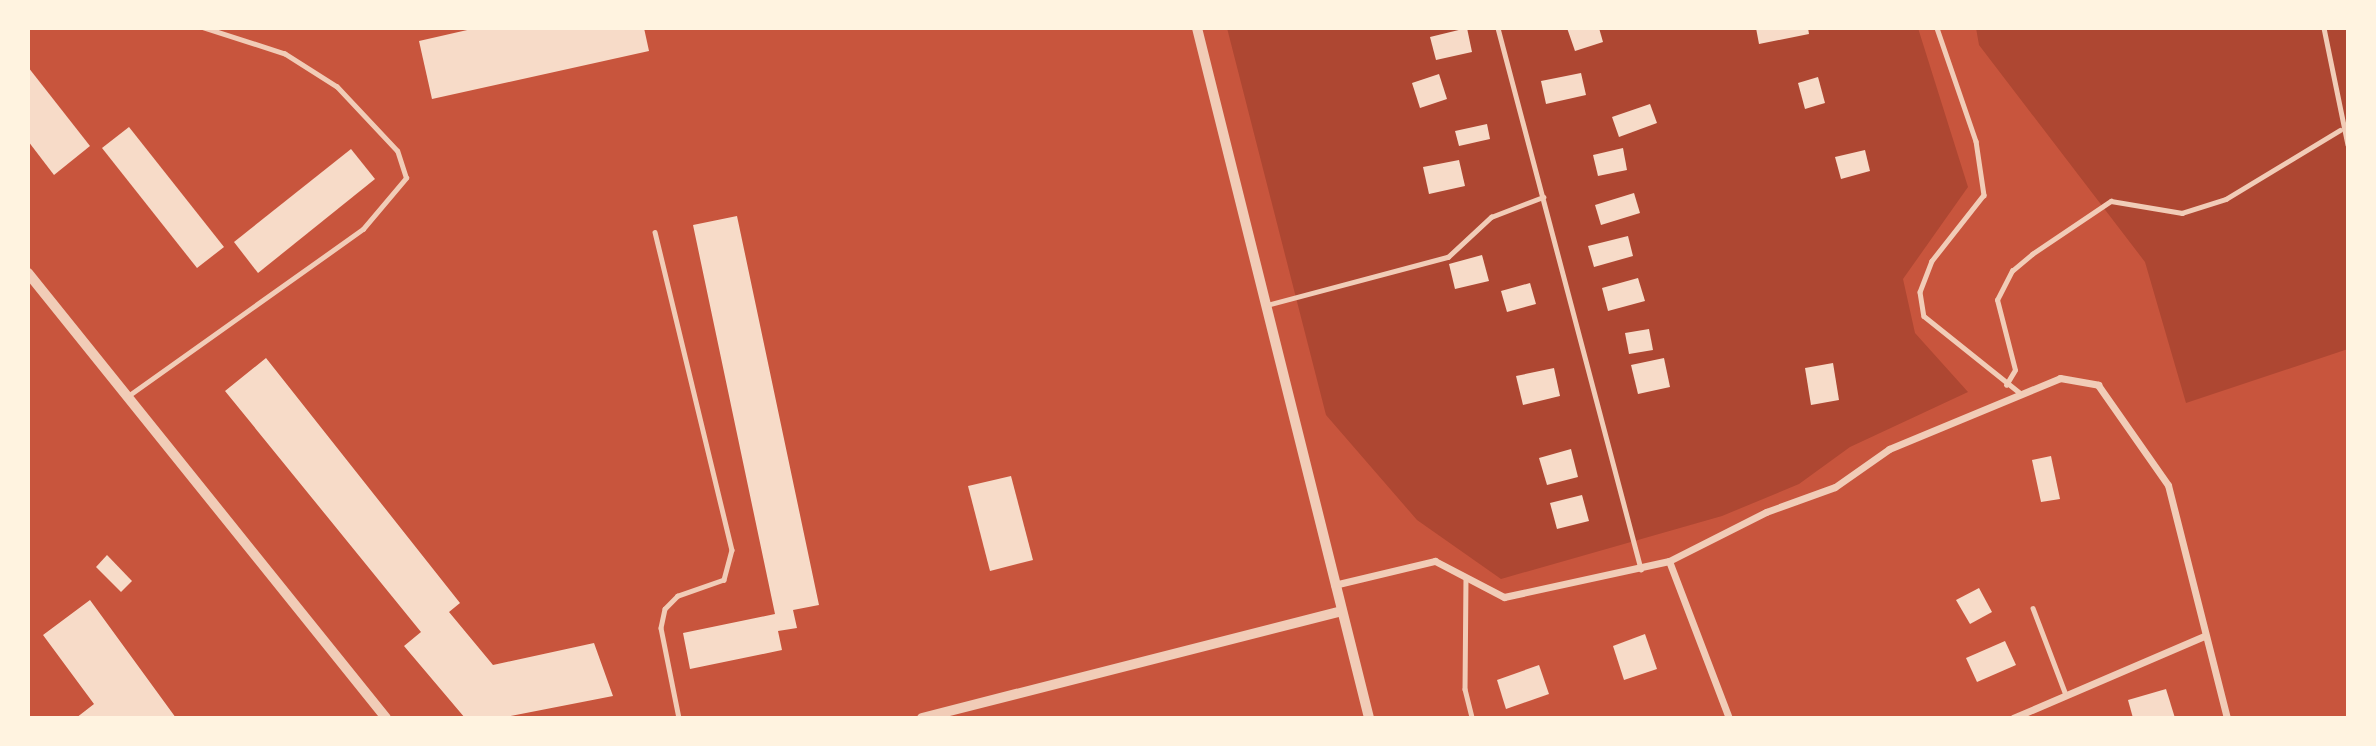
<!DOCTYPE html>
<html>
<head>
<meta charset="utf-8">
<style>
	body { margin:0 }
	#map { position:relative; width:2376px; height:746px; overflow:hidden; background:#c8553d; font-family:"Golos Text",sans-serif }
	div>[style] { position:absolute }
	.green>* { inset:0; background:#ae4732 }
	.building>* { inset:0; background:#f7dbc8 }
	.service>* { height:4.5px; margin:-2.25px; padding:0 2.25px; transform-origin:2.25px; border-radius:2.25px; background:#f1ccb7 }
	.minor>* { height:7px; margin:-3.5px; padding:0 3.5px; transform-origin:3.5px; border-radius:3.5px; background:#f1ccb7 }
	.tertiary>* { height:10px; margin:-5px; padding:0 5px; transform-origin:5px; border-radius:5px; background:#f1ccb7 }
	span { translate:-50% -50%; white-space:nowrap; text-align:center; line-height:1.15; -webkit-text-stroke:7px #fff3e0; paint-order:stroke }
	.frame { position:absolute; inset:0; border:30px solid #fff3e0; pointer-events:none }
</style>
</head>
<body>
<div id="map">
	<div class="green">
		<i style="clip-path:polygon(1227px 28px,1918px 28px,1968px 187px,1903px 279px,1915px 333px,1968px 392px,1850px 447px,1799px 484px,1722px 516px,1501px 579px,1417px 520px,1326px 415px)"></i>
		<i style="clip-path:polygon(1976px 28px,2348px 28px,2348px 349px,2186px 403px,2145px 262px,1979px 45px)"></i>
	</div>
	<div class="building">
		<i style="clip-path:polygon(476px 28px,644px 28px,649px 51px,432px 99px,419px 41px)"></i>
		<i style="clip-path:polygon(1467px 28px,1472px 52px,1436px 60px,1430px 37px)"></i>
		<i style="clip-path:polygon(1567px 28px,1599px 28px,1603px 42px,1575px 51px)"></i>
		<i style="clip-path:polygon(1756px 28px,1808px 28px,1809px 34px,1759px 44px)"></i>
		<i style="clip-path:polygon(28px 67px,90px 146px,54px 175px,28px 141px)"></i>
		<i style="clip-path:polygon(1581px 73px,1586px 95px,1546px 104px,1541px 81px)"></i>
		<i style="clip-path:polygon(1439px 74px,1447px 99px,1420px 108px,1412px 83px)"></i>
		<i style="clip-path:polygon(1818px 77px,1825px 103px,1805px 109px,1798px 83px)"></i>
		<i style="clip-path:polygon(1650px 104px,1657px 123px,1619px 137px,1612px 117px)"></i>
		<i style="clip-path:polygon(1487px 124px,1490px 139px,1459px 146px,1455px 131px)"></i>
		<i style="clip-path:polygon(129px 127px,224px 247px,197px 268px,102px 148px)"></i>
		<i style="clip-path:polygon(1623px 148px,1627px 170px,1598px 176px,1593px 155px)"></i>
		<i style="clip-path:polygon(351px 149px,375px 179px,258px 273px,234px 242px)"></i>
		<i style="clip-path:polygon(1865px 150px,1870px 171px,1841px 179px,1835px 157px)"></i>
		<i style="clip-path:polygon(1459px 160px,1465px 186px,1429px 194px,1423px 167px)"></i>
		<i style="clip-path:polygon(1634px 193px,1640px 213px,1601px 225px,1595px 205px)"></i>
		<i style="clip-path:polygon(737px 216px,819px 605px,793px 610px,797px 628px,778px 631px,782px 650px,690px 669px,683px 633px,775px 614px,693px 225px)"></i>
		<i style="clip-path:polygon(1628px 236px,1633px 256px,1594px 267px,1588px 246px)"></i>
		<i style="clip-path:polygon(1482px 255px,1489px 281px,1455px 289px,1449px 264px)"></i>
		<i style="clip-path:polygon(1638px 278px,1645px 301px,1608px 311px,1602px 288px)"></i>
		<i style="clip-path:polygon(1530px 283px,1536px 304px,1507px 312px,1501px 291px)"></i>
		<i style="clip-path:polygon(1649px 329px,1653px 350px,1629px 354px,1625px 333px)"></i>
		<i style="clip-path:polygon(266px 358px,460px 603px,449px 612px,493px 665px,594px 643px,613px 696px,500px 718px,465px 718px,404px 646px,421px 632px,225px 391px)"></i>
		<i style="clip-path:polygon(1664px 358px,1670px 387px,1638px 394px,1631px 365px)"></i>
		<i style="clip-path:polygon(1833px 363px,1839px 400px,1811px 405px,1805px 368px)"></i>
		<i style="clip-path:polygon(1554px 368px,1560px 396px,1523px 405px,1516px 376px)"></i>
		<i style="clip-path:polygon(1571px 449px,1578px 477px,1547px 485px,1539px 458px)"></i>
		<i style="clip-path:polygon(2051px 456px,2060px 499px,2041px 502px,2032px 460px)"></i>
		<i style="clip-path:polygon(1011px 476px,1033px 560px,990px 571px,968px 486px)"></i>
		<i style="clip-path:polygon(1582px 495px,1589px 521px,1557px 529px,1550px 503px)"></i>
		<i style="clip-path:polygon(107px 555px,132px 581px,121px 592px,96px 567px)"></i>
		<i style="clip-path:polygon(1979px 588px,1992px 612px,1970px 624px,1956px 600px)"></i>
		<i style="clip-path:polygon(90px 600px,176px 718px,76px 718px,94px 704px,43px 635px)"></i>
		<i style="clip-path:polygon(1645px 634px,1657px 669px,1624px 680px,1613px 646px)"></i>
		<i style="clip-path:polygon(2005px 641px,2016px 665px,1977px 682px,1966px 658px)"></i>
		<i style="clip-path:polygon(1539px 665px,1549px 694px,1506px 709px,1497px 680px)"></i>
		<i style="clip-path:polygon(2166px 689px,2175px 718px,2133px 718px,2128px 700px)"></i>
	</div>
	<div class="service">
		<i style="left:1498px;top:28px;width:560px;rotate:75.19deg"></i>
		<i style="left:1937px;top:28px;width:120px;rotate:71deg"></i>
		<i style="left:1976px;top:141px;width:55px;rotate:81.6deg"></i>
		<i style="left:1984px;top:195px;width:84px;rotate:128.2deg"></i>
		<i style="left:1932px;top:261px;width:33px;rotate:111deg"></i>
		<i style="left:1920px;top:292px;width:24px;rotate:81deg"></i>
		<i style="left:1924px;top:316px;width:122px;rotate:38.7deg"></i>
		<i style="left:2324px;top:28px;width:119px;rotate:78.4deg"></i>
		<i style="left:655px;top:232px;width:327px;rotate:76.4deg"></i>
		<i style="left:732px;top:550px;width:31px;rotate:105deg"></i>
		<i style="left:724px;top:580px;width:49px;rotate:160.8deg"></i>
		<i style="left:678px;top:596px;width:18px;rotate:135deg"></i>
		<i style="left:665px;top:609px;width:19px;rotate:102deg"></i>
		<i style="left:661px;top:628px;width:92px;rotate:78.7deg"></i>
		<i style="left:1267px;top:305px;width:187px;rotate:-14.9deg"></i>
		<i style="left:1448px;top:257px;width:59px;rotate:-42.9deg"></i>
		<i style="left:1491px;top:217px;width:56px;rotate:-21deg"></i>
		<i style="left:2006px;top:385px;width:17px;rotate:-59deg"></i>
		<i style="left:2015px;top:370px;width:72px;rotate:-104.4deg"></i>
		<i style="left:1997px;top:300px;width:33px;rotate:-63deg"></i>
		<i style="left:2012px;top:271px;width:26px;rotate:-40deg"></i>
		<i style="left:2032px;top:254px;width:95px;rotate:-33.9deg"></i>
		<i style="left:2111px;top:201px;width:72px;rotate:9.6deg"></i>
		<i style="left:2182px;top:213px;width:46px;rotate:-17.7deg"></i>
		<i style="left:2226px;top:199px;width:133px;rotate:-31.2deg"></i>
		<i style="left:128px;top:396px;width:288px;rotate:-35.4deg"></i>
		<i style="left:363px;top:229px;width:67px;rotate:-49.9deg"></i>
		<i style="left:406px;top:178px;width:28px;rotate:-108deg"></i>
		<i style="left:397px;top:151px;width:88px;rotate:-133.2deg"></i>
		<i style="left:337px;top:87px;width:62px;rotate:-147.6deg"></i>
		<i style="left:285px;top:54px;width:85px;rotate:-162.2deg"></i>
		<i style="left:1466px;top:577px;width:112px;rotate:90.5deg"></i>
		<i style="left:1465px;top:689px;width:30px;rotate:76deg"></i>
		<i style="left:2033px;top:608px;width:93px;rotate:69.2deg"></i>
	</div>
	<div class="minor">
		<i style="left:1669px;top:561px;width:168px;rotate:69.1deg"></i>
		<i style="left:1334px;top:585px;width:104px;rotate:-13.4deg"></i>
		<i style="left:1435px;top:561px;width:78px;rotate:27.6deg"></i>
		<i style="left:1504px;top:597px;width:169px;rotate:-12.3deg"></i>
		<i style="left:1669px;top:561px;width:109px;rotate:-26.8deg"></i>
		<i style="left:1766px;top:512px;width:73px;rotate:-19.9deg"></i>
		<i style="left:1835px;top:487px;width:66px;rotate:-35.1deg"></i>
		<i style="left:1889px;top:449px;width:185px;rotate:-22.5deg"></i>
		<i style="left:2060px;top:378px;width:39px;rotate:10deg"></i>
		<i style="left:2098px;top:385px;width:122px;rotate:55deg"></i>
		<i style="left:2168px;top:485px;width:240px;rotate:75.8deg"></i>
		<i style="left:2013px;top:718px;width:208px;rotate:-23.2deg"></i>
	</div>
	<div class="tertiary">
		<i style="left:1197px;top:28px;width:711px;rotate:76deg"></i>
		<i style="left:28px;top:273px;width:571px;rotate:51.18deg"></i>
		<i style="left:922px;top:718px;width:432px;rotate:-14.3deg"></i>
	</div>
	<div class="frame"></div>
</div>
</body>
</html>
